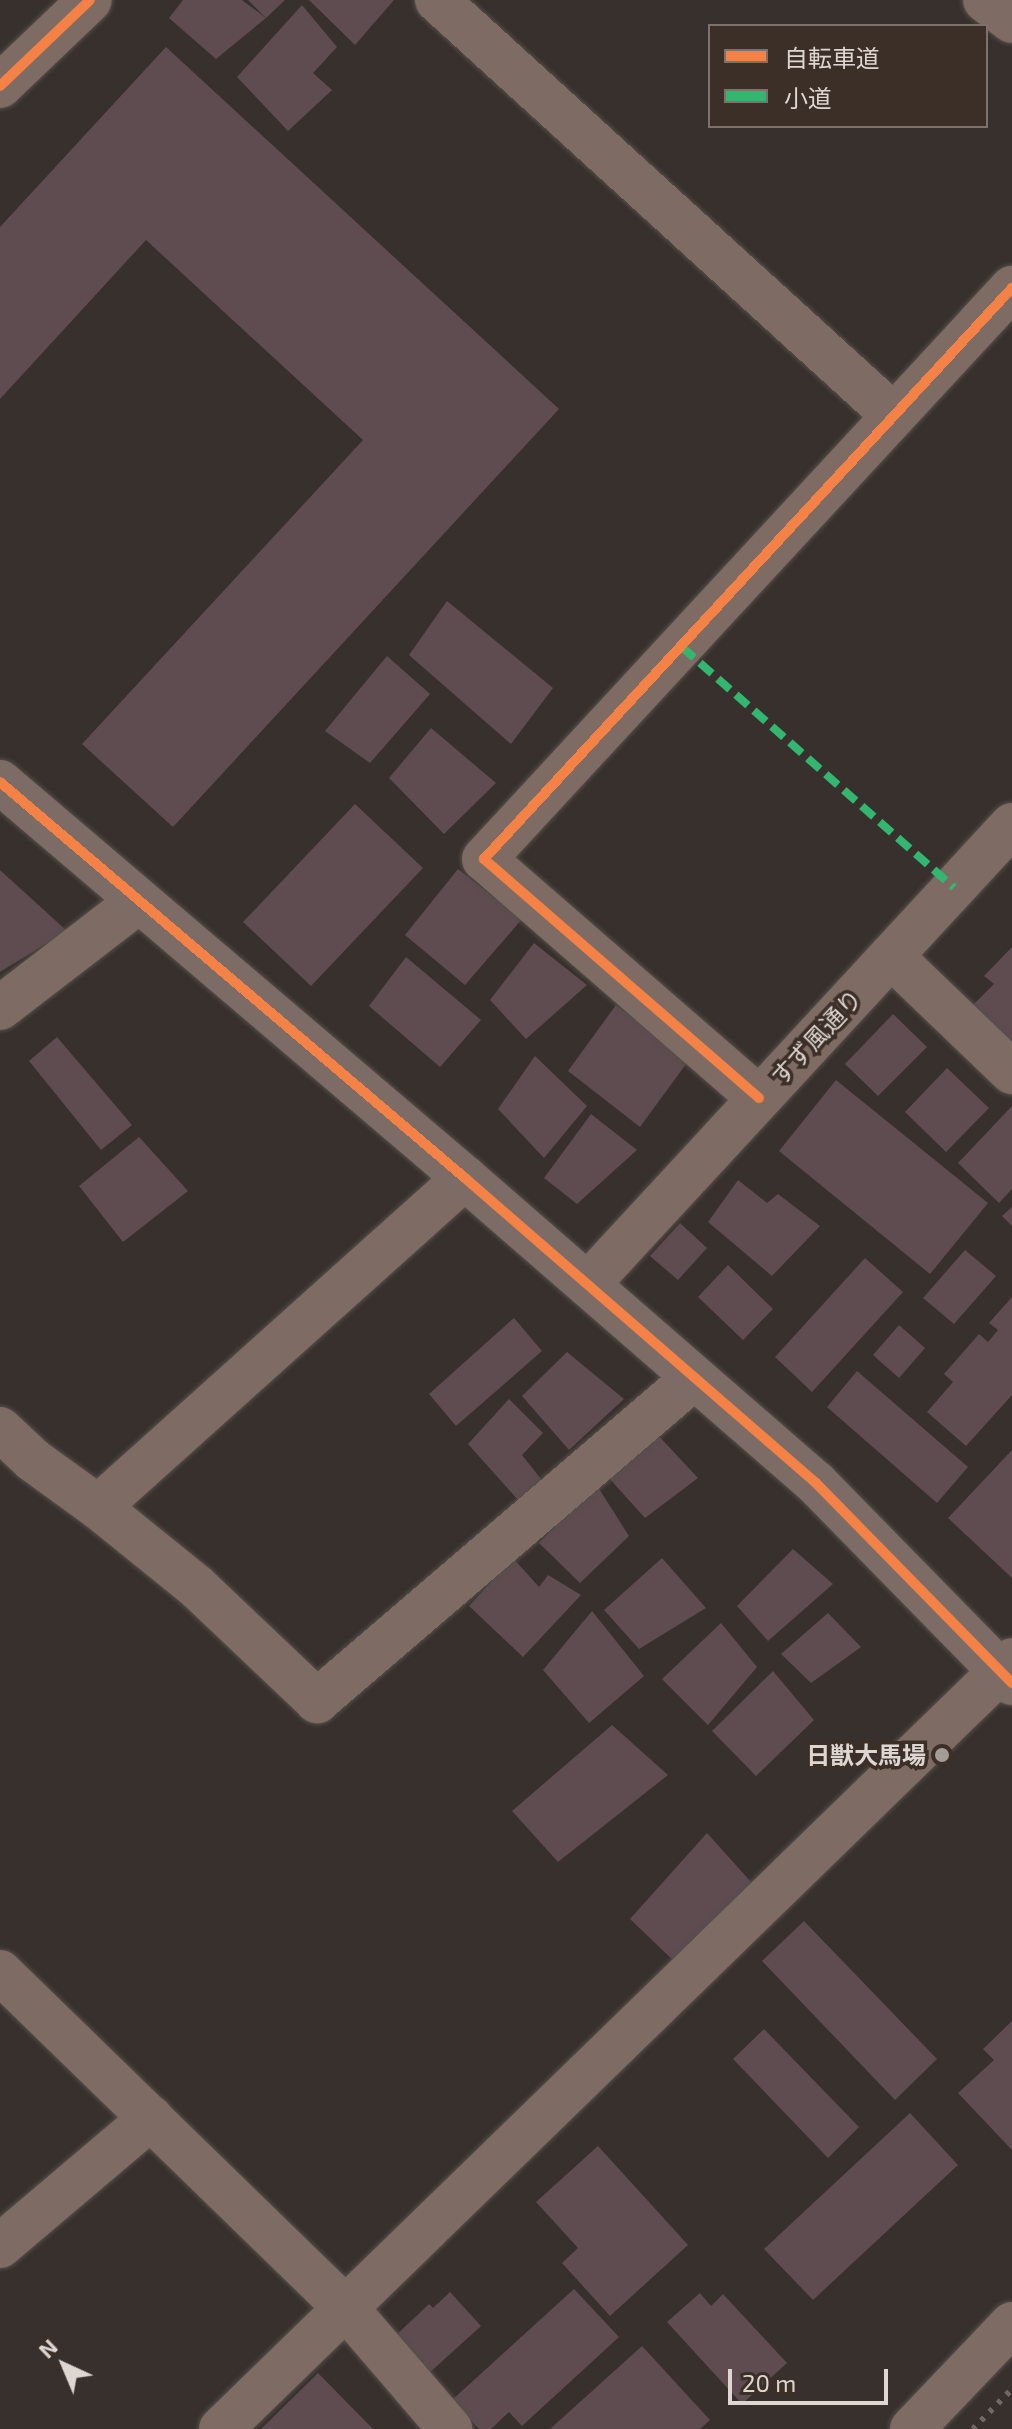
<!DOCTYPE html>
<html>
<head>
<meta charset="utf-8">
<style>
	body { margin:0 }
	#map { position:relative; width:1012px; height:2429px; overflow:hidden; background:#37302c; font-family:"Exo 2","Noto Sans JP",sans-serif }
	div>[style] { position:absolute }
	.building>* { inset:0; background:#5f4c50 }
	.roads { filter:drop-shadow(0 0 2px #544f4b) drop-shadow(0 0 2px #544f4b) }
	.minor>* { height:44px; margin:-22px; padding:0 22px; transform-origin:22px; border-radius:22px; background:#7e6b63 }
	.major>* { height:44px; margin:-22px; padding:0 22px; transform-origin:22px; border-radius:22px; background:#7d6c66 }
	.rail>* { height:6px; margin-top:-3px; transform-origin:0; background:repeating-linear-gradient(90deg,#726662 0 4px,transparent 0 12px) }
	.quiet>* { height:8px; margin-top:-4px; transform-origin:0; background:repeating-linear-gradient(90deg,#33b770 0 16px,transparent 0 24px) }
	.cycleway>* { height:10px; margin:-5px; padding:0 5px; transform-origin:5px; border-radius:5px; background:#f48246 }
	.dots>* { width:22px; height:22px; translate:-50% -50%; box-sizing:border-box; border:4px solid #3c2f27; border-radius:50% }
	span { translate:-50% -50%; white-space:nowrap; text-align:center; line-height:1.15; -webkit-text-stroke:7px #3c2f27; paint-order:stroke }
	.street-label { font-size:24px; color:#ded6d1 }
	.poi-label { font-size:24px; color:#ded6d1; font-weight:700 }
	.right { translate:-100% -50%; text-align:right }
	.legend { position:absolute; left:708px; top:24px; width:280px; height:104px; box-sizing:border-box; background:#3c2f27; border:2px solid #7d726b; margin:0; padding:10px 14px; list-style:none; font-size:24px; color:#ded6d1 }
	.legend li { display:flex; align-items:center; gap:16px; height:40px }
	.legend b { width:40px; border:2px solid #7d726b }
	.north { position:absolute; left:24px; top:2325px; width:80px; height:80px; -webkit-text-stroke:6px #3c2f27; paint-order:stroke; rotate:316deg; font-size:22px; font-weight:700; line-height:32px; text-align:center; color:#ded6d1 }
	.north::after { content:''; display:block; margin:auto; width:28px; height:36px; background:#ded6d1; clip-path:polygon(50% 0,100% 100%,50% 72%,0 100%) }
	.scale { position:absolute; left:728px; top:2369px; width:160px; height:36px; box-sizing:border-box; border:4px solid #ded6d1; border-top:0; padding-left:10px; font-size:24px; line-height:28px; white-space:nowrap; color:#ded6d1; -webkit-text-stroke:6px #3c2f27; paint-order:stroke }
</style>
</head>
<body>
<div id="map">
	<div class="building">
		<i style="clip-path:polygon(183px 0,242px 0,266px 18px,216px 59px,169px 18px)"></i>
		<i style="clip-path:polygon(248px 0,285px 0,266px 18px)"></i>
		<i style="clip-path:polygon(309px 0,394px 0,355px 45px)"></i>
		<i style="clip-path:polygon(302px 5px,337px 47px,313px 73px,332px 90px,288px 131px,237px 77px)"></i>
		<i style="clip-path:polygon(166px 47px,559px 409px,173px 827px,82px 744px,363px 440px,146px 240px,0 399px,0 227px)"></i>
		<i style="clip-path:polygon(447px 601px,553px 688px,511px 744px,409px 655px)"></i>
		<i style="clip-path:polygon(387px 656px,430px 694px,370px 763px,325px 731px)"></i>
		<i style="clip-path:polygon(431px 728px,496px 783px,444px 834px,389px 778px)"></i>
		<i style="clip-path:polygon(355px 804px,423px 868px,311px 986px,243px 922px)"></i>
		<i style="clip-path:polygon(458px 869px,522px 919px,465px 985px,405px 935px)"></i>
		<i style="clip-path:polygon(0 870px,67px 931px,0 972px)"></i>
		<i style="clip-path:polygon(534px 943px,587px 985px,526px 1039px,490px 1000px)"></i>
		<i style="clip-path:polygon(1012px 947px,1012px 1042px,973px 1005px,994px 984px,984px 976px)"></i>
		<i style="clip-path:polygon(406px 957px,481px 1020px,440px 1067px,369px 1006px)"></i>
		<i style="clip-path:polygon(616px 1005px,689px 1060px,640px 1127px,568px 1071px)"></i>
		<i style="clip-path:polygon(893px 1014px,927px 1047px,878px 1096px,845px 1064px)"></i>
		<i style="clip-path:polygon(57px 1037px,132px 1125px,101px 1150px,29px 1061px)"></i>
		<i style="clip-path:polygon(535px 1056px,587px 1106px,544px 1158px,498px 1109px)"></i>
		<i style="clip-path:polygon(947px 1068px,989px 1108px,946px 1152px,905px 1112px)"></i>
		<i style="clip-path:polygon(836px 1080px,988px 1203px,930px 1274px,779px 1151px)"></i>
		<i style="clip-path:polygon(1012px 1106px,1012px 1189px,999px 1203px,958px 1163px)"></i>
		<i style="clip-path:polygon(591px 1114px,637px 1150px,577px 1204px,544px 1178px)"></i>
		<i style="clip-path:polygon(139px 1137px,188px 1191px,123px 1242px,79px 1186px)"></i>
		<i style="clip-path:polygon(738px 1180px,767px 1203px,778px 1194px,820px 1226px,772px 1276px,708px 1222px)"></i>
		<i style="clip-path:polygon(1012px 1207px,1012px 1226px,1002px 1216px)"></i>
		<i style="clip-path:polygon(680px 1223px,707px 1248px,678px 1280px,650px 1256px)"></i>
		<i style="clip-path:polygon(965px 1250px,996px 1276px,954px 1324px,923px 1298px)"></i>
		<i style="clip-path:polygon(865px 1258px,903px 1292px,812px 1392px,775px 1357px)"></i>
		<i style="clip-path:polygon(728px 1265px,773px 1309px,743px 1340px,698px 1297px)"></i>
		<i style="clip-path:polygon(1012px 1297px,1012px 1395px,966px 1446px,927px 1412px,953px 1382px,944px 1374px,979px 1334px,988px 1342px,998px 1330px,989px 1323px)"></i>
		<i style="clip-path:polygon(514px 1318px,542px 1351px,456px 1426px,429px 1394px)"></i>
		<i style="clip-path:polygon(899px 1325px,925px 1348px,899px 1378px,873px 1355px)"></i>
		<i style="clip-path:polygon(567px 1352px,624px 1399px,569px 1450px,522px 1396px)"></i>
		<i style="clip-path:polygon(857px 1371px,968px 1467px,937px 1503px,827px 1407px)"></i>
		<i style="clip-path:polygon(509px 1399px,543px 1433px,522px 1455px,541px 1479px,519px 1501px,468px 1444px)"></i>
		<i style="clip-path:polygon(656px 1433px,698px 1478px,645px 1518px,608px 1477px)"></i>
		<i style="clip-path:polygon(1012px 1450px,1012px 1578px,948px 1518px)"></i>
		<i style="clip-path:polygon(596px 1484px,629px 1536px,580px 1583px,539px 1543px)"></i>
		<i style="clip-path:polygon(793px 1549px,833px 1584px,768px 1641px,737px 1606px)"></i>
		<i style="clip-path:polygon(513px 1558px,539px 1587px,548px 1575px,581px 1595px,523px 1657px,469px 1606px)"></i>
		<i style="clip-path:polygon(662px 1558px,706px 1608px,639px 1649px,604px 1610px)"></i>
		<i style="clip-path:polygon(592px 1611px,644px 1676px,589px 1723px,543px 1670px)"></i>
		<i style="clip-path:polygon(828px 1613px,861px 1647px,811px 1683px,781px 1654px)"></i>
		<i style="clip-path:polygon(721px 1623px,757px 1667px,708px 1725px,662px 1679px)"></i>
		<i style="clip-path:polygon(773px 1671px,814px 1720px,756px 1776px,712px 1731px)"></i>
		<i style="clip-path:polygon(612px 1725px,668px 1775px,558px 1862px,512px 1811px)"></i>
		<i style="clip-path:polygon(707px 1833px,752px 1883px,677px 1964px,630px 1919px)"></i>
		<i style="clip-path:polygon(804px 1921px,937px 2059px,895px 2100px,762px 1961px)"></i>
		<i style="clip-path:polygon(1012px 2021px,1012px 2150px,958px 2093px,994px 2060px,983px 2049px)"></i>
		<i style="clip-path:polygon(764px 2029px,859px 2127px,828px 2158px,733px 2059px)"></i>
		<i style="clip-path:polygon(910px 2113px,958px 2165px,813px 2300px,764px 2249px)"></i>
		<i style="clip-path:polygon(598px 2146px,688px 2245px,610px 2316px,562px 2263px,578px 2248px,536px 2202px)"></i>
		<i style="clip-path:polygon(574px 2289px,619px 2337px,522px 2426px,509px 2412px,491px 2429px,479px 2429px,452px 2400px)"></i>
		<i style="clip-path:polygon(450px 2292px,481px 2326px,427px 2375px,393px 2338px,429px 2304px,433px 2308px)"></i>
		<i style="clip-path:polygon(700px 2293px,711px 2306px,723px 2294px,787px 2363px,742px 2404px,667px 2322px)"></i>
		<i style="clip-path:polygon(642px 2346px,710px 2420px,700px 2429px,550px 2429px)"></i>
		<i style="clip-path:polygon(318px 2373px,373px 2429px,261px 2429px)"></i>
	</div>
	<div class="roads">
		<div class="minor">
			<i style="left:437px;top:0;width:617px;rotate:42.3deg"></i>
			<i style="left:985px;top:0;width:34px;rotate:38deg"></i>
			<i style="left:0;top:86px;width:124px;rotate:-43.7deg"></i>
			<i style="left:891px;top:956px;width:168px;rotate:43.8deg"></i>
			<i style="left:0;top:1008px;width:175px;rotate:-37.6deg"></i>
			<i style="left:759px;top:1098px;width:364px;rotate:-139deg"></i>
			<i style="left:484px;top:859px;width:778px;rotate:-47.24deg"></i>
			<i style="left:588px;top:1284px;width:625px;rotate:-47.27deg"></i>
			<i style="left:0;top:1429px;width:45px;rotate:43.2deg"></i>
			<i style="left:33px;top:1460px;width:80px;rotate:35.9deg"></i>
			<i style="left:98px;top:1507px;width:127px;rotate:38.9deg"></i>
			<i style="left:197px;top:1587px;width:166px;rotate:43.5deg"></i>
			<i style="left:317px;top:1701px;width:496px;rotate:-40.6deg"></i>
			<i style="left:98px;top:1507px;width:493px;rotate:-41.9deg"></i>
			<i style="left:0;top:1972px;width:482px;rotate:44.2deg"></i>
			<i style="left:346px;top:2308px;width:160px;rotate:49.3deg"></i>
			<i style="left:0;top:2246px;width:198px;rotate:-40.3deg"></i>
			<i style="left:221px;top:2429px;width:1103px;rotate:-44.19deg"></i>
			<i style="left:912px;top:2429px;width:145px;rotate:-46.4deg"></i>
		</div>
		<div class="major">
			<i style="left:0;top:782px;width:611px;rotate:40.42deg"></i>
			<i style="left:465px;top:1178px;width:465px;rotate:41deg"></i>
			<i style="left:816px;top:1483px;width:280px;rotate:45.6deg"></i>
		</div>
	</div>
	<div class="rail">
		<i style="left:973px;top:2429px;width:56px;rotate:-45.7deg"></i>
	</div>
	<div class="quiet">
		<i style="left:682px;top:647px;width:363px;rotate:41.5deg"></i>
	</div>
	<div class="cycleway">
		<i style="left:0;top:86px;width:124px;rotate:-43.7deg"></i>
		<i style="left:0;top:782px;width:611px;rotate:40.42deg"></i>
		<i style="left:465px;top:1178px;width:465px;rotate:41deg"></i>
		<i style="left:816px;top:1483px;width:280px;rotate:45.6deg"></i>
		<i style="left:759px;top:1098px;width:364px;rotate:-139deg"></i>
		<i style="left:484px;top:859px;width:778px;rotate:-47.24deg"></i>
	</div>
	<div class="dots">
		<i style="left:942px;top:1755px;background:#a49c97"></i>
	</div>
	<div class="street-label">
		<span style="left:816px;top:1037px;rotate:-47deg">すず風通り</span>
	</div>
	<div class="poi-label">
		<span class="right" style="left:926px;top:1755px">日獣大馬場</span>
	</div>
	<ul class="legend">
	<li><b style="height:10px;background:#f48246"></b>自転車道</li>
	<li><b style="height:10px;background:#33b770"></b>小道</li>
	</ul>
	<div class="north">N</div>
	<div class="scale">20 m</div>
</div>
</body>
</html>
